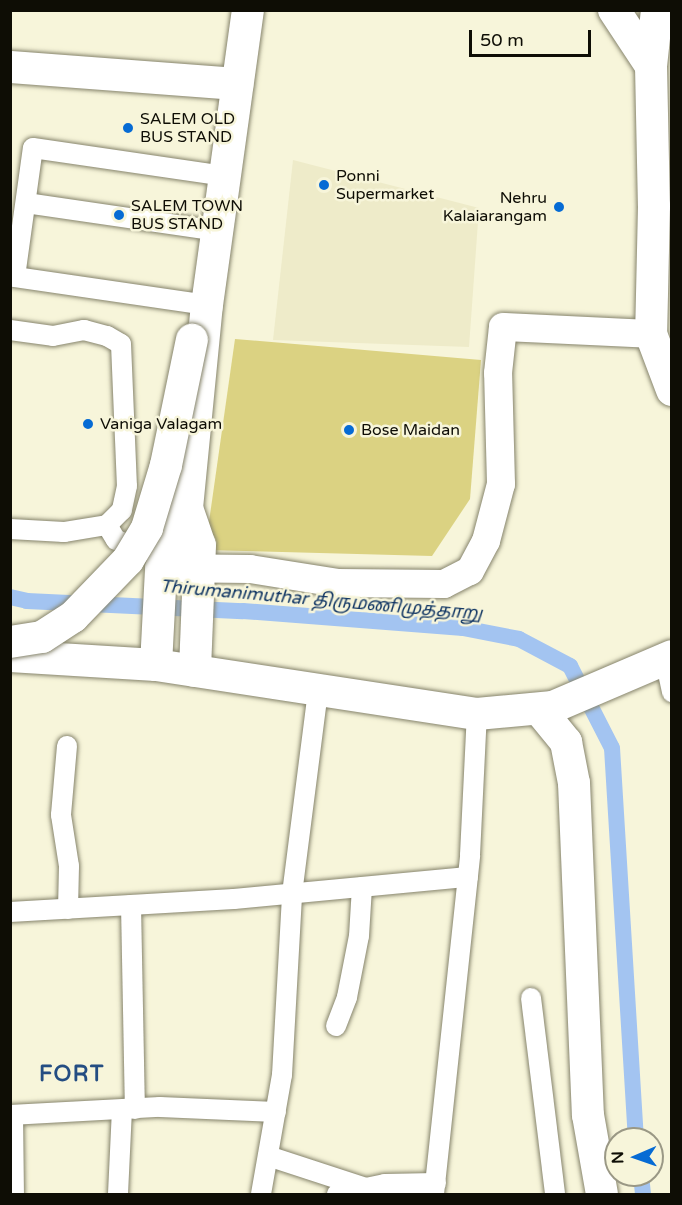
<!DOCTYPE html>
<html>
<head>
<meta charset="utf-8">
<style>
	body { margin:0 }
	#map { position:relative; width:682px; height:1205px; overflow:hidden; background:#f7f5da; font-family:"Varela Round","Noto Sans Tamil",sans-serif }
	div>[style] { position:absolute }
	.built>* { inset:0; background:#eeebc9 }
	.green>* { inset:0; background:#dbd282 }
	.canal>* { height:16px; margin:-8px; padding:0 8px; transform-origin:8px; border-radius:8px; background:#a3c4f1 }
	.roads { filter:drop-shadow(0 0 2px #86846c) drop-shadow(0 0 2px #86846c) }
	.street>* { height:20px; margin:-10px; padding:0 10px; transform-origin:10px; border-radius:10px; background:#fff }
	.secondary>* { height:28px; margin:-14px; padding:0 14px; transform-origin:14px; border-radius:14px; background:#fff }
	.primary>* { height:32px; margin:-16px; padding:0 16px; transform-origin:16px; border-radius:16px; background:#fff }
	.bridges { filter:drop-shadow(0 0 2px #86846c) drop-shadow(0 0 2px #86846c) }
	.primary-bridge>* { height:32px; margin:-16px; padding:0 16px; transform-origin:16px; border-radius:16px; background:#fff }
	.dots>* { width:16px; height:16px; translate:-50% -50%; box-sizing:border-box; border:3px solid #f7f5da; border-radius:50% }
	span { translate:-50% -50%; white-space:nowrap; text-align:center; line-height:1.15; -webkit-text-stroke:5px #f7f5da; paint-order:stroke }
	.poi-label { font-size:16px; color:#0e0d05 }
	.left { translate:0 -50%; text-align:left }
	.right { translate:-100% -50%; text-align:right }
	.water-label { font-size:18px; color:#103563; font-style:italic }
	.district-label { font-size:22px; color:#244d82; font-weight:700; letter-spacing:1.5px }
	.frame { position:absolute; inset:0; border:12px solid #0e0d05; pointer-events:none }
	.north { position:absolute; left:604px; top:1127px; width:60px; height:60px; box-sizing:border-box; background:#f7f5da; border:2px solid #9a9885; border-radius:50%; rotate:268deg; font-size:16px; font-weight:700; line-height:24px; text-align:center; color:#0e0d05 }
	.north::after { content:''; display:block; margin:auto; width:21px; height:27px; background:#066bd4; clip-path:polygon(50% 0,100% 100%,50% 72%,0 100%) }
	.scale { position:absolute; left:469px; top:30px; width:122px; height:27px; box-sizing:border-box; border:3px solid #0e0d05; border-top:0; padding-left:8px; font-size:18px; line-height:21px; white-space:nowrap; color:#0e0d05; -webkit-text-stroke:4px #f7f5da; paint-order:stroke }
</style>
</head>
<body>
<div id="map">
	<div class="built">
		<i style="clip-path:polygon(293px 160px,479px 208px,469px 347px,273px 340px)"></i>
	</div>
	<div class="green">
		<i style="clip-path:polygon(235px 339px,481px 360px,470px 499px,432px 556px,205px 550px)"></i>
	</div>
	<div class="canal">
		<i style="left:10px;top:597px;width:17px;rotate:13deg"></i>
		<i style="left:27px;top:601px;width:216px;rotate:2.7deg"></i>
		<i style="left:243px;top:611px;width:221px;rotate:4.4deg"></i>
		<i style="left:463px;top:628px;width:57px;rotate:11.1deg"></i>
		<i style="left:519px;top:639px;width:58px;rotate:27.9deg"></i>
		<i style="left:570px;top:666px;width:92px;rotate:62.9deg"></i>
		<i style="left:612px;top:748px;width:392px;rotate:86.5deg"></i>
		<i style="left:641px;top:1175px;width:19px;rotate:84deg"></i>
	</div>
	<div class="roads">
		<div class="street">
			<i style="left:26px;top:203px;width:193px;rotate:8.3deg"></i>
			<i style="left:207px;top:305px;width:194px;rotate:-171.7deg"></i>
			<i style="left:15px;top:277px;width:130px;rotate:-82.1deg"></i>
			<i style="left:33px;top:148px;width:193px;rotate:8.3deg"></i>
			<i style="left:10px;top:330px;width:43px;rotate:7.9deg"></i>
			<i style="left:53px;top:336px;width:32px;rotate:-11deg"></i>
			<i style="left:84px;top:330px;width:24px;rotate:15deg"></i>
			<i style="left:107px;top:336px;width:16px;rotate:30deg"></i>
			<i style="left:121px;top:344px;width:142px;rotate:87.6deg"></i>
			<i style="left:127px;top:486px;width:25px;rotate:102deg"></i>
			<i style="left:122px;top:510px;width:21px;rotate:135deg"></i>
			<i style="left:107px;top:525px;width:44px;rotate:170.8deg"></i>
			<i style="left:64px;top:532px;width:54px;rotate:-176.8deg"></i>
			<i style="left:107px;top:525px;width:17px;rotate:59deg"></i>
			<i style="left:116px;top:540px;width:32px;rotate:18deg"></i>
			<i style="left:665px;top:659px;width:34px;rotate:78deg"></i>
			<i style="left:67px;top:746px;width:69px;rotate:95deg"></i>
			<i style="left:61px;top:815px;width:52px;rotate:81.1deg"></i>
			<i style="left:69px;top:866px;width:43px;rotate:91.3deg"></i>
			<i style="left:131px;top:905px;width:204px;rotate:88.9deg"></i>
			<i style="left:10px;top:912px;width:224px;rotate:-3.3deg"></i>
			<i style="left:234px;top:899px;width:235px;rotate:-5.4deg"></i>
			<i style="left:531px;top:998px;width:197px;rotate:83deg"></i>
			<i style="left:336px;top:1026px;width:31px;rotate:-69deg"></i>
			<i style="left:347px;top:997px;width:62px;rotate:-78.9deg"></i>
			<i style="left:359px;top:936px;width:49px;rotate:-86.5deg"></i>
			<i style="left:10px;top:1115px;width:150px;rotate:-3.1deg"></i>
			<i style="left:160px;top:1107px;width:116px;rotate:2.5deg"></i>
			<i style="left:13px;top:1115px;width:79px;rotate:89.3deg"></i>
			<i style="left:268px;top:1156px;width:103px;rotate:18.1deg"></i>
			<i style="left:118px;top:1194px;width:84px;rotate:-87.3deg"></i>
			<i style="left:261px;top:1194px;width:121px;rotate:-80deg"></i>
			<i style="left:282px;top:1075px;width:181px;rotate:-86.8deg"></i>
			<i style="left:292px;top:894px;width:205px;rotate:-82.7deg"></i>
			<i style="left:337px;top:1194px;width:49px;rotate:-11.8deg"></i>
			<i style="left:385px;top:1184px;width:51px;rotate:-1.1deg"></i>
			<i style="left:434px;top:1194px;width:341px;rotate:-83.9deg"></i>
			<i style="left:470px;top:855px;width:141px;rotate:-87.2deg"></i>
		</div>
		<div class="secondary">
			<i style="left:161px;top:568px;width:89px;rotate:0.6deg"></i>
			<i style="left:250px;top:569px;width:88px;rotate:9.1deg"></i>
			<i style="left:337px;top:583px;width:107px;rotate:0.5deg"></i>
			<i style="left:444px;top:584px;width:29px;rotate:-27deg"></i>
			<i style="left:470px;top:571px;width:34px;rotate:-62deg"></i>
			<i style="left:486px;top:541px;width:59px;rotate:-75.3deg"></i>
			<i style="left:501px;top:484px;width:111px;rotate:-91.5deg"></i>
			<i style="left:498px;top:373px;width:46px;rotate:-83.8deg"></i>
			<i style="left:503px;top:327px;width:148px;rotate:2.7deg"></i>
		</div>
		<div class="primary">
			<i style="left:614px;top:10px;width:67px;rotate:56.5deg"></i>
			<i style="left:651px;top:66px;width:140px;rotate:88.8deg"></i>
			<i style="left:654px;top:206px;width:128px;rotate:91.3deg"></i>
			<i style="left:651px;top:334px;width:60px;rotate:69.4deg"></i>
			<i style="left:651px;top:66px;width:56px;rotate:-83.9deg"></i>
			<i style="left:10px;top:67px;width:228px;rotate:4.3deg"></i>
			<i style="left:187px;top:508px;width:39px;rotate:71deg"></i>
			<i style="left:200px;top:545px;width:126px;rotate:92.3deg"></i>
			<i style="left:10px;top:656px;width:146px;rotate:3.5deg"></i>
			<i style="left:156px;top:665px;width:325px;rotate:8.7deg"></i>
			<i style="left:477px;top:714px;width:76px;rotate:-5.3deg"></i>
			<i style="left:553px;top:707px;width:129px;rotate:-23.2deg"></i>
			<i style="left:156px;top:665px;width:97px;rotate:-87deg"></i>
			<i style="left:161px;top:568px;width:65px;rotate:-66.6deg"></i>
			<i style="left:187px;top:508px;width:204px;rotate:-84.4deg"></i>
			<i style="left:207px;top:305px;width:298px;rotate:-82.1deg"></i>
			<i style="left:539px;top:709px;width:43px;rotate:50.7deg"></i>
			<i style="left:566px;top:742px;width:42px;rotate:79deg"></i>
			<i style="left:574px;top:783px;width:332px;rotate:87.6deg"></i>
			<i style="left:588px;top:1115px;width:80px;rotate:80deg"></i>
		</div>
	</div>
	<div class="bridges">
		<div class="primary-bridge">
			<i style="left:10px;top:642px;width:32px;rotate:-9deg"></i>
			<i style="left:42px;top:637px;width:37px;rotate:-33deg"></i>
			<i style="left:73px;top:617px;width:79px;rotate:-46deg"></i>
			<i style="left:128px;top:560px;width:37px;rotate:-59deg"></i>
			<i style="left:147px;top:528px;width:66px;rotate:-73.2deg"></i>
			<i style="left:166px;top:465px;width:128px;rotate:-78.3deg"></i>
		</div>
	</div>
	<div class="dots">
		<i style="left:128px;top:128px;background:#066bd4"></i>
		<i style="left:324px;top:185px;background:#066bd4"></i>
		<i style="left:559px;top:207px;background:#066bd4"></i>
		<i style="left:119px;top:215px;background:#066bd4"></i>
		<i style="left:88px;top:424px;background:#066bd4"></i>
		<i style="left:349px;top:430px;background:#066bd4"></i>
	</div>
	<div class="poi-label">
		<span class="left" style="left:140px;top:128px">SALEM OLD<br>BUS STAND</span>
		<span class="left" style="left:336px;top:185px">Ponni<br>Supermarket</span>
		<span class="right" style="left:547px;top:207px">Nehru<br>Kalaiarangam</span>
		<span class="left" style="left:131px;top:215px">SALEM TOWN<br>BUS STAND</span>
		<span class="left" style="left:100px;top:424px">Vaniga Valagam</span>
		<span class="left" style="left:361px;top:430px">Bose Maidan</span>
	</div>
	<div class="water-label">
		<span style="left:321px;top:600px;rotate:5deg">Thirumanimuthar திருமணிமுத்தாறு</span>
	</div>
	<div class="district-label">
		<span style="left:72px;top:1075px">FORT</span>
	</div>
	<div class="frame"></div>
	<div class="north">N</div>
	<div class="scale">50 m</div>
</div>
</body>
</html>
